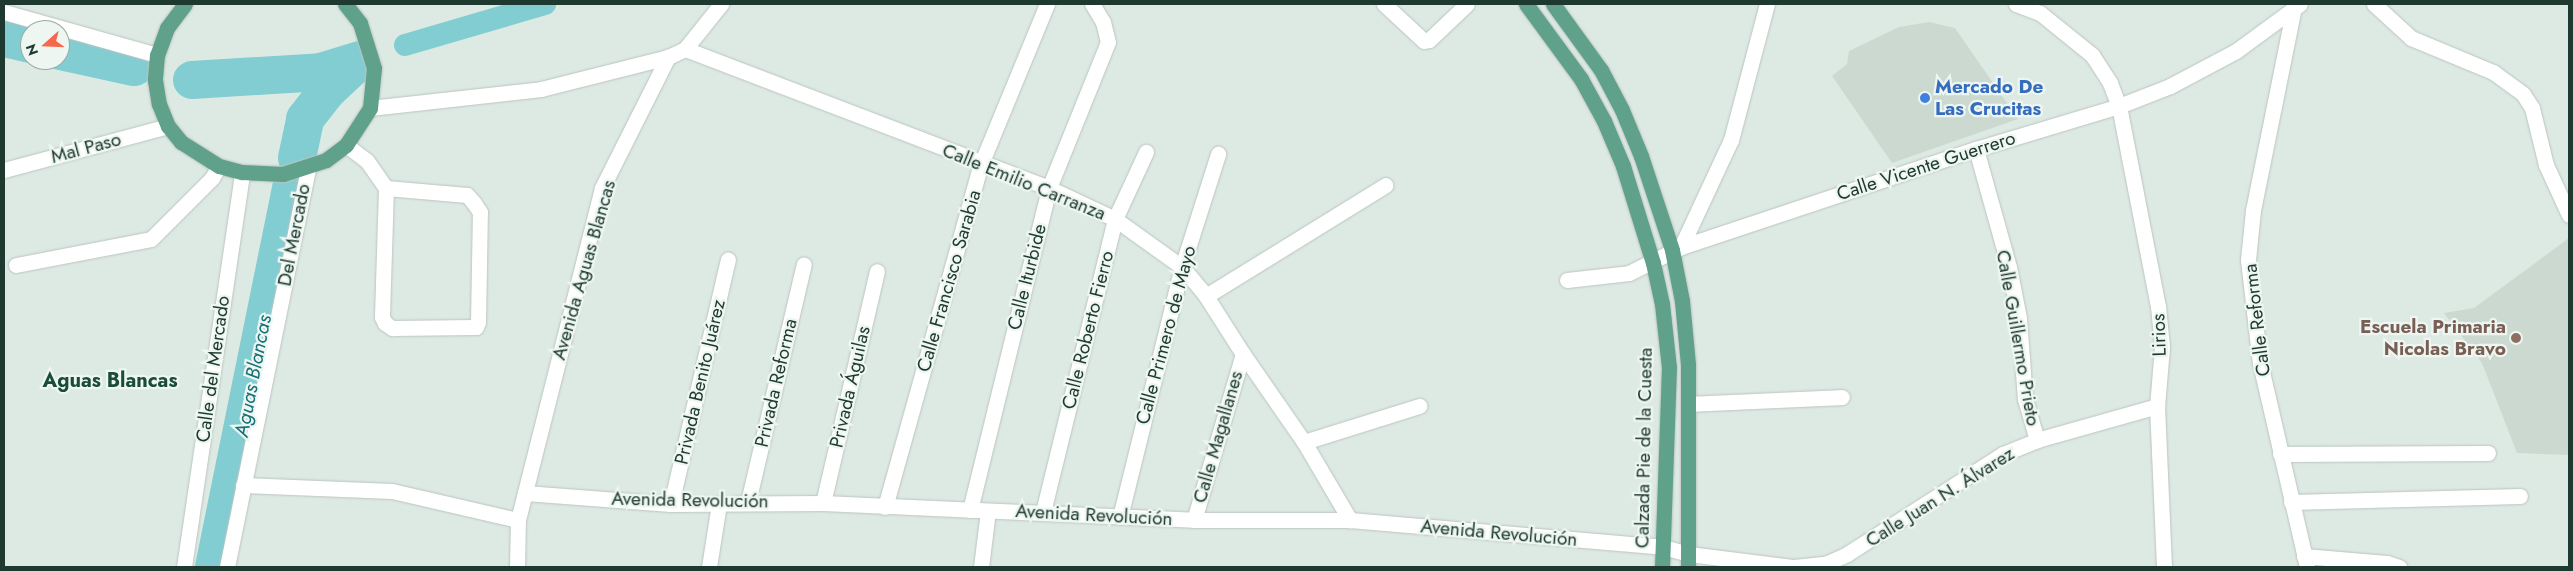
<!DOCTYPE html>
<html>
<head>
<meta charset="utf-8">
<style>
	body { margin:0 }
	#map { position:relative; width:2573px; height:571px; overflow:hidden; background:#ddeae3; font-family:Jost,sans-serif }
	div>[style] { position:absolute }
	.built>* { inset:0; background:#cbd9d1 }
	.canal>* { height:22px; margin:-11px; padding:0 11px; transform-origin:11px; border-radius:11px; background:#81cdd2 }
	.river>* { height:38px; margin:-19px; padding:0 19px; transform-origin:19px; border-radius:19px; background:#81cdd2 }
	.roads { filter:drop-shadow(0 0 1px #bcc4c1) drop-shadow(0 0 1px #bcc4c1) }
	.minor>* { height:15px; margin:-7.5px; padding:0 7.5px; transform-origin:7.5px; border-radius:7.5px; background:#fff }
	.major>* { height:15px; margin:-7.5px; padding:0 7.5px; transform-origin:7.5px; border-radius:7.5px; background:#5fa18a }
	.dots>* { width:14px; height:14px; translate:-50% -50%; box-sizing:border-box; border:2px solid #edf6f1; border-radius:50% }
	span { translate:-50% -50%; white-space:nowrap; text-align:center; line-height:1.15; -webkit-text-stroke:4.5px #edf6f1; paint-order:stroke }
	.shop-label { font-size:19px; color:#366cbe; font-weight:700 }
	.left { translate:0 -50%; text-align:left }
	.street-label { font-size:19px; color:#1e392f }
	.education-label { font-size:19px; color:#785e54; font-weight:700 }
	.right { translate:-100% -50%; text-align:right }
	.water-label { font-size:20px; color:#167077; font-style:italic }
	.neighbourhood-label { font-size:20px; color:#194c3b; font-weight:700 }
	.frame { position:absolute; inset:0; border:5px solid #1e392f; pointer-events:none }
	.north { position:absolute; left:20px; top:20px; width:50px; height:50px; box-sizing:border-box; background:#edf6f1; border:1px solid #9aaaa3; border-radius:50%; rotate:250deg; font-size:14px; font-weight:700; line-height:20px; text-align:center; color:#1e392f }
	.north::after { content:''; display:block; margin:auto; width:18px; height:22px; background:#f8664c; clip-path:polygon(50% 0,100% 100%,50% 72%,0 100%) }
</style>
</head>
<body>
<div id="map">
	<div class="built">
		<i style="clip-path:polygon(1929px 22px,1955px 28px,2018px 119px,1892px 163px,1832px 76px,1847px 64px,1849px 51px,1899px 27px)"></i>
		<i style="clip-path:polygon(2569px 238px,2569px 455px,2517px 453px,2482px 363px,2444px 313px,2474px 308px)"></i>
	</div>
	<div class="canal">
		<i style="left:405px;top:45px;width:146px;rotate:-16.3deg"></i>
	</div>
	<div class="river">
		<i style="left:4px;top:38px;width:27px;rotate:13deg"></i>
		<i style="left:60px;top:51px;width:76px;rotate:12.2deg"></i>
		<i style="left:192px;top:80px;width:129px;rotate:-3.5deg"></i>
		<i style="left:321px;top:72px;width:41px;rotate:-17.1deg"></i>
		<i style="left:297px;top:158px;width:40px;rotate:-78deg"></i>
		<i style="left:305px;top:119px;width:34px;rotate:-52deg"></i>
		<i style="left:326px;top:92px;width:44px;rotate:-43.2deg"></i>
		<i style="left:214px;top:567px;width:391px;rotate:-78.5deg"></i>
	</div>
	<div class="roads">
		<div class="minor">
			<i style="left:1384px;top:4px;width:54px;rotate:42.8deg"></i>
			<i style="left:1424px;top:41px;width:5px;rotate:-11deg"></i>
			<i style="left:1429px;top:40px;width:52px;rotate:-43.5deg"></i>
			<i style="left:2016px;top:4px;width:26px;rotate:21deg"></i>
			<i style="left:2040px;top:13px;width:67px;rotate:38.9deg"></i>
			<i style="left:2092px;top:55px;width:33px;rotate:57deg"></i>
			<i style="left:2110px;top:83px;width:25px;rotate:69deg"></i>
			<i style="left:2119px;top:106px;width:204px;rotate:79deg"></i>
			<i style="left:2158px;top:306px;width:41px;rotate:84.4deg"></i>
			<i style="left:2162px;top:347px;width:59px;rotate:94.8deg"></i>
			<i style="left:2157px;top:406px;width:161px;rotate:87.5deg"></i>
			<i style="left:2374px;top:4px;width:50px;rotate:42.6deg"></i>
			<i style="left:2411px;top:38px;width:89px;rotate:22.5deg"></i>
			<i style="left:2493px;top:72px;width:37px;rotate:36deg"></i>
			<i style="left:2523px;top:94px;width:17px;rotate:57deg"></i>
			<i style="left:2532px;top:108px;width:59px;rotate:76.2deg"></i>
			<i style="left:2546px;top:165px;width:55px;rotate:65.3deg"></i>
			<i style="left:4px;top:12px;width:159px;rotate:15.7deg"></i>
			<i style="left:2293px;top:12px;width:202px;rotate:101.4deg"></i>
			<i style="left:2253px;top:210px;width:50px;rotate:95.7deg"></i>
			<i style="left:2248px;top:260px;width:104px;rotate:83.4deg"></i>
			<i style="left:2260px;top:363px;width:209px;rotate:77deg"></i>
			<i style="left:685px;top:49px;width:390px;rotate:20.9deg"></i>
			<i style="left:1049px;top:188px;width:73px;rotate:25.2deg"></i>
			<i style="left:1115px;top:219px;width:82px;rotate:35.6deg"></i>
			<i style="left:1182px;top:267px;width:38px;rotate:50deg"></i>
			<i style="left:1206px;top:296px;width:69px;rotate:57.5deg"></i>
			<i style="left:1243px;top:354px;width:107px;rotate:55.3deg"></i>
			<i style="left:1304px;top:442px;width:91px;rotate:59.5deg"></i>
			<i style="left:370px;top:108px;width:172px;rotate:-6.3deg"></i>
			<i style="left:541px;top:89px;width:131px;rotate:-14.1deg"></i>
			<i style="left:668px;top:57px;width:19px;rotate:-25deg"></i>
			<i style="left:685px;top:49px;width:58px;rotate:-51.3deg"></i>
			<i style="left:346px;top:145px;width:26px;rotate:37deg"></i>
			<i style="left:367px;top:161px;width:33px;rotate:55deg"></i>
			<i style="left:386px;top:188px;width:129px;rotate:91.8deg"></i>
			<i style="left:382px;top:317px;width:7px;rotate:63deg"></i>
			<i style="left:385px;top:323px;width:9px;rotate:36deg"></i>
			<i style="left:392px;top:328px;width:84px;rotate:-0.7deg"></i>
			<i style="left:476px;top:327px;width:5px;rotate:-68deg"></i>
			<i style="left:478px;top:322px;width:110px;rotate:-89deg"></i>
			<i style="left:480px;top:212px;width:11px;rotate:-124deg"></i>
			<i style="left:474px;top:203px;width:11px;rotate:-131deg"></i>
			<i style="left:467px;top:195px;width:81px;rotate:-175.1deg"></i>
			<i style="left:1976px;top:149px;width:123px;rotate:74.4deg"></i>
			<i style="left:2009px;top:267px;width:52px;rotate:78.9deg"></i>
			<i style="left:2019px;top:318px;width:81px;rotate:85.8deg"></i>
			<i style="left:2025px;top:399px;width:43px;rotate:73.7deg"></i>
			<i style="left:4px;top:170px;width:170px;rotate:-15deg"></i>
			<i style="left:1681px;top:247px;width:118px;rotate:-65deg"></i>
			<i style="left:1731px;top:140px;width:141px;rotate:-75.2deg"></i>
			<i style="left:16px;top:265px;width:137px;rotate:-10.9deg"></i>
			<i style="left:151px;top:239px;width:86px;rotate:-45deg"></i>
			<i style="left:212px;top:178px;width:14px;rotate:-60deg"></i>
			<i style="left:1567px;top:280px;width:62px;rotate:-6.4deg"></i>
			<i style="left:1629px;top:273px;width:58px;rotate:-26.6deg"></i>
			<i style="left:1681px;top:247px;width:311px;rotate:-18.4deg"></i>
			<i style="left:1976px;top:149px;width:149px;rotate:-16.7deg"></i>
			<i style="left:2119px;top:106px;width:55px;rotate:-21.4deg"></i>
			<i style="left:2170px;top:86px;width:75px;rotate:-27.9deg"></i>
			<i style="left:2236px;top:51px;width:79px;rotate:-36.3deg"></i>
			<i style="left:1206px;top:296px;width:211px;rotate:-31.7deg"></i>
			<i style="left:1689px;top:404px;width:153px;rotate:-2.6deg"></i>
			<i style="left:1304px;top:442px;width:121px;rotate:-17.4deg"></i>
			<i style="left:2280px;top:454px;width:208px;rotate:-0.3deg"></i>
			<i style="left:243px;top:485px;width:149px;rotate:2.3deg"></i>
			<i style="left:392px;top:491px;width:129px;rotate:13deg"></i>
			<i style="left:525px;top:493px;width:146px;rotate:4.3deg"></i>
			<i style="left:671px;top:504px;width:152px;rotate:-0.4deg"></i>
			<i style="left:823px;top:503px;width:371px;rotate:2.6deg"></i>
			<i style="left:1194px;top:520px;width:156px"></i>
			<i style="left:1350px;top:520px;width:314px;rotate:4.9deg"></i>
			<i style="left:1663px;top:547px;width:27px;rotate:15deg"></i>
			<i style="left:1689px;top:554px;width:106px;rotate:7.1deg"></i>
			<i style="left:1794px;top:567px;width:31px;rotate:-6deg"></i>
			<i style="left:1825px;top:564px;width:24px;rotate:-24deg"></i>
			<i style="left:1847px;top:554px;width:185px;rotate:-32.7deg"></i>
			<i style="left:2003px;top:454px;width:37px;rotate:-22deg"></i>
			<i style="left:2037px;top:440px;width:125px;rotate:-15.8deg"></i>
			<i style="left:748px;top:502px;width:244px;rotate:-76.8deg"></i>
			<i style="left:2291px;top:502px;width:229px;rotate:-1.5deg"></i>
			<i style="left:823px;top:503px;width:238px;rotate:-76.9deg"></i>
			<i style="left:671px;top:504px;width:251px;rotate:-76.9deg"></i>
			<i style="left:885px;top:507px;width:356px;rotate:-74.4deg"></i>
			<i style="left:981px;top:164px;width:173px;rotate:-67.6deg"></i>
			<i style="left:970px;top:510px;width:332px;rotate:-76.2deg"></i>
			<i style="left:1049px;top:188px;width:157px;rotate:-68deg"></i>
			<i style="left:1108px;top:42px;width:21px;rotate:-104deg"></i>
			<i style="left:1103px;top:22px;width:21px;rotate:-121deg"></i>
			<i style="left:1043px;top:512px;width:302px;rotate:-76.2deg"></i>
			<i style="left:1115px;top:219px;width:74px;rotate:-65.2deg"></i>
			<i style="left:1120px;top:517px;width:258px;rotate:-76.1deg"></i>
			<i style="left:1182px;top:267px;width:119px;rotate:-72.3deg"></i>
			<i style="left:1194px;top:520px;width:173px;rotate:-73.6deg"></i>
			<i style="left:2304px;top:556px;width:83px;rotate:4.8deg"></i>
			<i style="left:2387px;top:563px;width:13px;rotate:18deg"></i>
			<i style="left:184px;top:567px;width:399px;rotate:-81.6deg"></i>
			<i style="left:227px;top:567px;width:407px;rotate:-78.5deg"></i>
			<i style="left:517px;top:567px;width:47px;rotate:-88.8deg"></i>
			<i style="left:518px;top:520px;width:342px;rotate:-75.8deg"></i>
			<i style="left:602px;top:188px;width:147px;rotate:-63.3deg"></i>
			<i style="left:709px;top:567px;width:64px;rotate:-81deg"></i>
			<i style="left:981px;top:567px;width:56px;rotate:-82.9deg"></i>
		</div>
		<div class="major">
			<i style="left:185px;top:4px;width:30px;rotate:127deg"></i>
			<i style="left:167px;top:28px;width:29px;rotate:110deg"></i>
			<i style="left:157px;top:55px;width:25px;rotate:95deg"></i>
			<i style="left:155px;top:80px;width:24px;rotate:81deg"></i>
			<i style="left:159px;top:104px;width:24px;rotate:68deg"></i>
			<i style="left:168px;top:126px;width:21px;rotate:51deg"></i>
			<i style="left:181px;top:142px;width:45px;rotate:32.3deg"></i>
			<i style="left:219px;top:166px;width:24px;rotate:15deg"></i>
			<i style="left:242px;top:172px;width:41px;rotate:2.8deg"></i>
			<i style="left:283px;top:174px;width:45px;rotate:-18deg"></i>
			<i style="left:326px;top:160px;width:25px;rotate:-37deg"></i>
			<i style="left:346px;top:145px;width:44px;rotate:-57deg"></i>
			<i style="left:370px;top:108px;width:40px;rotate:-84.3deg"></i>
			<i style="left:374px;top:68px;width:47px;rotate:-107.3deg"></i>
			<i style="left:360px;top:23px;width:24px;rotate:-128deg"></i>
			<i style="left:1526px;top:4px;width:93px;rotate:53.7deg"></i>
			<i style="left:1581px;top:79px;width:48px;rotate:61.3deg"></i>
			<i style="left:1604px;top:121px;width:49px;rotate:67.1deg"></i>
			<i style="left:1623px;top:166px;width:102px;rotate:72.8deg"></i>
			<i style="left:1653px;top:263px;width:42px;rotate:77.6deg"></i>
			<i style="left:1662px;top:304px;width:63px;rotate:83.7deg"></i>
			<i style="left:1669px;top:367px;width:200px;rotate:92deg"></i>
			<i style="left:1553px;top:4px;width:82px;rotate:54deg"></i>
			<i style="left:1601px;top:70px;width:45px;rotate:62.3deg"></i>
			<i style="left:1622px;top:110px;width:50px;rotate:67.6deg"></i>
			<i style="left:1641px;top:156px;width:99px;rotate:71.7deg"></i>
			<i style="left:1672px;top:250px;width:52px;rotate:78.9deg"></i>
			<i style="left:1682px;top:301px;width:64px;rotate:84.6deg"></i>
			<i style="left:1688px;top:365px;width:202px;rotate:90deg"></i>
		</div>
	</div>
	<div class="dots">
		<i style="left:1925px;top:98px;background:#3f7fe0"></i>
		<i style="left:2516px;top:338px;background:#8d6e63"></i>
	</div>
	<div class="shop-label">
		<span class="left" style="left:1935px;top:98px">Mercado De<br>Las Crucitas</span>
	</div>
	<div class="street-label">
		<span style="left:86px;top:148px;rotate:-15deg">Mal Paso</span>
		<span style="left:1926px;top:166px;rotate:-18deg">Calle Vicente Guerrero</span>
		<span style="left:1024px;top:182px;rotate:22deg">Calle Emilio Carranza</span>
		<span style="left:294px;top:235px;rotate:-79deg">Del Mercado</span>
		<span style="left:584px;top:270px;rotate:-74deg">Avenida Aguas Blancas</span>
		<span style="left:1027px;top:277px;rotate:-76deg">Calle Iturbide</span>
		<span style="left:949px;top:281px;rotate:-74deg">Calle Francisco Sarabia</span>
		<span style="left:2257px;top:320px;rotate:-97deg">Calle Reforma</span>
		<span style="left:1088px;top:330px;rotate:-76deg">Calle Roberto Fierro</span>
		<span style="left:1166px;top:335px;rotate:-75deg">Calle Primero de Mayo</span>
		<span style="left:2159px;top:335px;rotate:-92deg">Lirios</span>
		<span style="left:2018px;top:338px;rotate:80deg">Calle Guillermo Prieto</span>
		<span style="left:213px;top:369px;rotate:-82deg">Calle del Mercado</span>
		<span style="left:700px;top:382px;rotate:-77deg">Privada Benito Juárez</span>
		<span style="left:776px;top:383px;rotate:-77deg">Privada Reforma</span>
		<span style="left:850px;top:387px;rotate:-77deg">Privada Águilas</span>
		<span style="left:1218px;top:437px;rotate:-74deg">Calle Magallanes</span>
		<span style="left:1644px;top:448px;rotate:-89deg">Calzada Pie de la Cuesta</span>
		<span style="left:1940px;top:497px;rotate:-32deg">Calle Juan N. Álvarez</span>
		<span style="left:690px;top:500px;rotate:1deg">Avenida Revolución</span>
		<span style="left:1094px;top:515px;rotate:3deg">Avenida Revolución</span>
		<span style="left:1499px;top:533px;rotate:5deg">Avenida Revolución</span>
	</div>
	<div class="education-label">
		<span class="right" style="left:2506px;top:338px">Escuela Primaria<br>Nicolas Bravo</span>
	</div>
	<div class="water-label">
		<span style="left:253px;top:376px;rotate:-79deg">Aguas Blancas</span>
	</div>
	<div class="neighbourhood-label">
		<span style="left:110px;top:380px">Aguas Blancas</span>
	</div>
	<div class="frame"></div>
	<div class="north">N</div>
</div>
</body>
</html>
